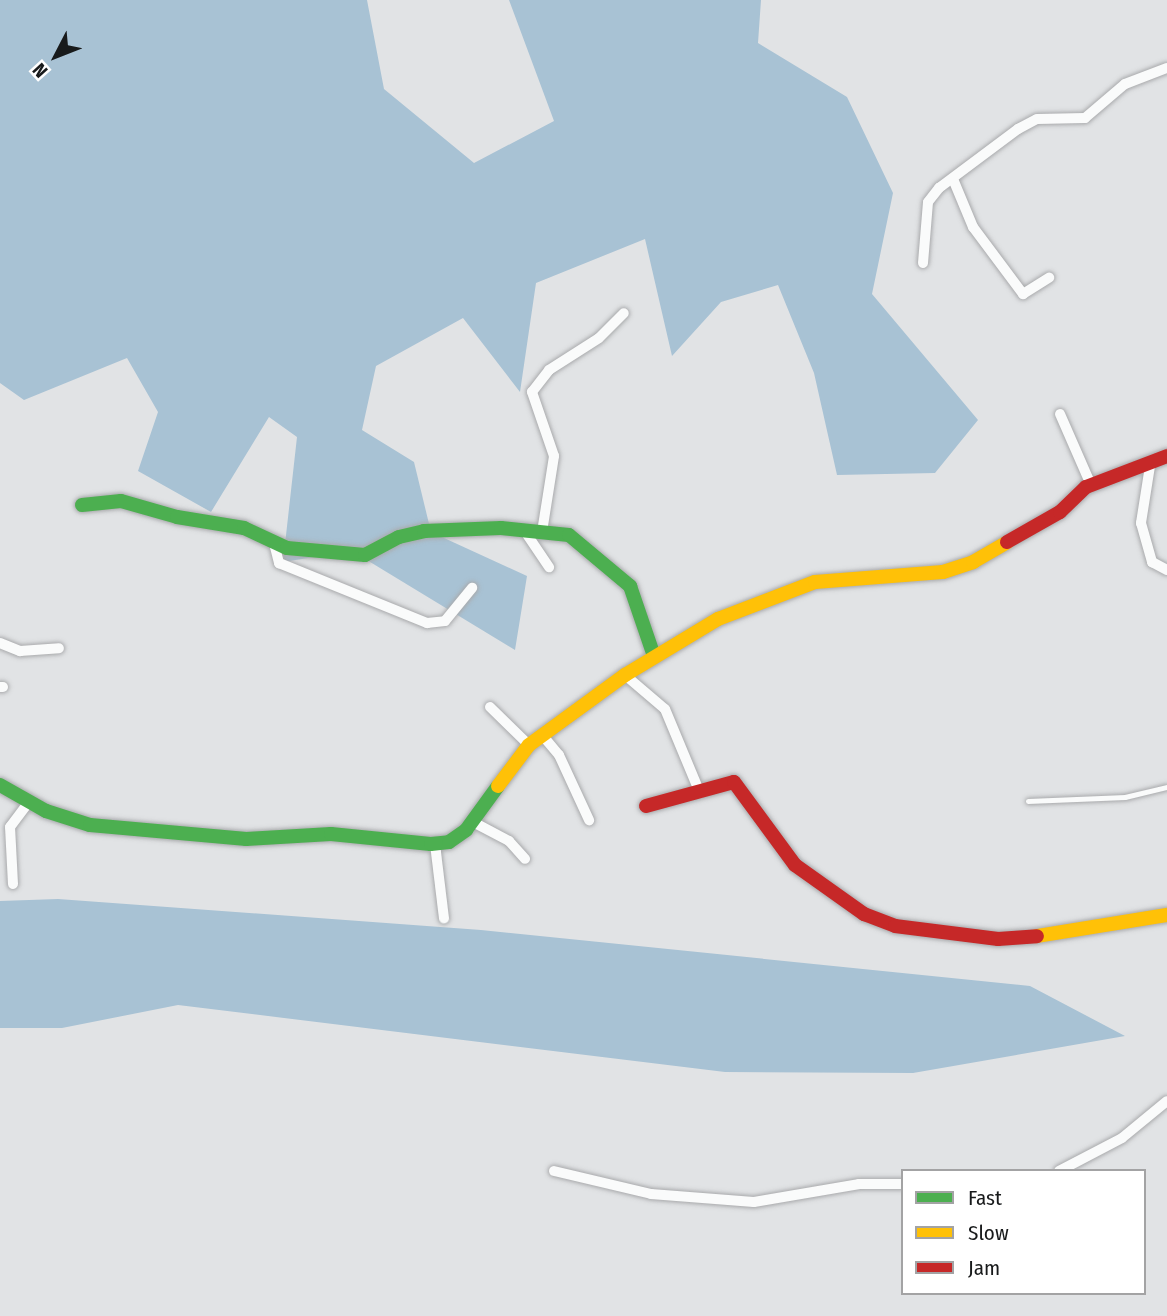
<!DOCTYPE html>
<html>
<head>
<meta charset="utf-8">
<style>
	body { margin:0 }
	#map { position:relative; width:1167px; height:1316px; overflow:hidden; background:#e1e3e5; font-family:"Fira Sans Condensed",sans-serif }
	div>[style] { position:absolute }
	.forest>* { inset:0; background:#a8c2d4 }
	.roads { filter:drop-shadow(0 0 2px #a9aaac) drop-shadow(0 0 2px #a9aaac) }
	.lane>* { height:4.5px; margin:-2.25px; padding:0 2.25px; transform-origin:2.25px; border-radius:2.25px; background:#fafbfb }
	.street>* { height:10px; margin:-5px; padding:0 5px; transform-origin:5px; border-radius:5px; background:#fafbfb }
	.fast>* { height:14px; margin:-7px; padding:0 7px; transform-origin:7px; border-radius:7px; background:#4caf50 }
	.slow>* { height:14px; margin:-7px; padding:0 7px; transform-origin:7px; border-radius:7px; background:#ffc107 }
	.jam>* { height:14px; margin:-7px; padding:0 7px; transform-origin:7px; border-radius:7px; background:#c62828 }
	span { translate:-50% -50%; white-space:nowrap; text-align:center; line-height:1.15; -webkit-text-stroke:5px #fff; paint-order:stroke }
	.legend { position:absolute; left:901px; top:1169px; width:245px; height:126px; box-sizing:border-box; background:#fff; border:2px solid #a3a3a4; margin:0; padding:9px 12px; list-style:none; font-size:21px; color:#181a1b }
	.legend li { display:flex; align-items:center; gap:14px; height:35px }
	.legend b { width:35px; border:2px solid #a3a3a4 }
	.north { position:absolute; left:21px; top:21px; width:70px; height:70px; -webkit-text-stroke:5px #fff; paint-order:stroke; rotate:228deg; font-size:19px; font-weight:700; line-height:28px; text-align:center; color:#181a1b }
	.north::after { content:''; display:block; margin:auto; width:24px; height:32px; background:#181a1b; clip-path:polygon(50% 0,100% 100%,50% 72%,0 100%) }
</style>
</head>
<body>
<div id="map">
	<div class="forest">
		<i style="clip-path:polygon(0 0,367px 0,384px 89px,474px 163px,554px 121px,509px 0,761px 0,758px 43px,847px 97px,893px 193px,872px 294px,978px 420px,935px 473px,837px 475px,814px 373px,778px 285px,721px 302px,672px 356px,645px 239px,536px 283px,520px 392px,463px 318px,376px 366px,362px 430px,414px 462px,431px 532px,527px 576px,515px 650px,352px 551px,283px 562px,297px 437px,269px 417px,211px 512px,138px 471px,158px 412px,127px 358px,24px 400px,0 383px)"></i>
		<i style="clip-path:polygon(58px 899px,481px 930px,1030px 986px,1125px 1036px,913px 1073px,725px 1072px,178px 1005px,62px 1028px,0 1028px,0 901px)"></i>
	</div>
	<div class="roads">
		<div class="lane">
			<i style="left:1028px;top:801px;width:97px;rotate:-2.4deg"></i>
			<i style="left:1125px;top:797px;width:43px;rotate:-13.4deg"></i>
		</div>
		<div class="street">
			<i style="left:953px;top:179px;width:52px;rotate:67.4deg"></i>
			<i style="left:973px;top:227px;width:84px;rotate:53.3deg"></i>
			<i style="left:1023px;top:294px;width:31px;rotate:-32deg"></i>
			<i style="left:923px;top:263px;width:61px;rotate:-85.3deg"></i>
			<i style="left:928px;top:202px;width:18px;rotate:-52deg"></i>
			<i style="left:939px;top:188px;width:99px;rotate:-36.8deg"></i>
			<i style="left:1018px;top:129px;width:21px;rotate:-28deg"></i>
			<i style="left:1037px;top:119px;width:48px;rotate:-1.2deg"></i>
			<i style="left:1085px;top:118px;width:52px;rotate:-40.4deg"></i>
			<i style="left:1125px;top:84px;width:45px;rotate:-20.9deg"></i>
			<i style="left:1060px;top:414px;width:77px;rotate:66.4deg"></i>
			<i style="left:1150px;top:466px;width:58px;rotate:99deg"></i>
			<i style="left:1141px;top:523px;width:41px;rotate:74.2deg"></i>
			<i style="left:1152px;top:562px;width:17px;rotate:28deg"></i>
			<i style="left:524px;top:530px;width:45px;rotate:56deg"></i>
			<i style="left:542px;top:532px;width:77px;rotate:-81deg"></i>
			<i style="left:554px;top:456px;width:68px;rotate:-109deg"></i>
			<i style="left:532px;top:392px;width:28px;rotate:-52deg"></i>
			<i style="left:549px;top:370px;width:59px;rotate:-32.6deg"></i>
			<i style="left:599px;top:338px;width:35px;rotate:-45deg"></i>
			<i style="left:274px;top:543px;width:21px;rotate:76deg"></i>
			<i style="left:279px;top:563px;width:160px;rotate:22.1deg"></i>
			<i style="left:427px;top:623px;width:18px;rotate:-6deg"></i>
			<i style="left:445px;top:621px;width:43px;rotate:-50.7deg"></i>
			<i style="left:0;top:643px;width:22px;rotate:22deg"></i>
			<i style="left:20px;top:651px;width:39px;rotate:-4deg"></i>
			<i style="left:625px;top:675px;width:52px;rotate:40.4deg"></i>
			<i style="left:665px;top:709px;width:91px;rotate:67.4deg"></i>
			<i style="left:0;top:687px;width:3px"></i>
			<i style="left:490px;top:707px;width:54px;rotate:44.3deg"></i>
			<i style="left:543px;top:736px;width:25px;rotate:50deg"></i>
			<i style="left:559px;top:755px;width:72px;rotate:65.2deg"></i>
			<i style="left:473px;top:822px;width:41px;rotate:27.8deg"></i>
			<i style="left:509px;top:841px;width:24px;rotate:48deg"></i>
			<i style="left:435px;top:844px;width:75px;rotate:83.1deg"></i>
			<i style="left:13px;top:884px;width:57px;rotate:-93deg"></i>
			<i style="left:10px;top:827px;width:31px;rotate:-53deg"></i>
			<i style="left:554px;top:1171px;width:100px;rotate:13.3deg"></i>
			<i style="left:651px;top:1194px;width:103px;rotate:4.4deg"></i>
			<i style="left:754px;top:1202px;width:107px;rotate:-9.7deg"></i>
			<i style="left:859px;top:1184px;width:44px"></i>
			<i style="left:1059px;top:1171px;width:71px;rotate:-27.6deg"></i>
			<i style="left:1122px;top:1138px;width:58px;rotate:-39.4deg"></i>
		</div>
		<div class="fast">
			<i style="left:82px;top:505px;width:39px;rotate:-6deg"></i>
			<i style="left:121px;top:501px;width:58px;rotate:15.9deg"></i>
			<i style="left:177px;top:517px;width:68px;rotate:9.3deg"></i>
			<i style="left:244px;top:528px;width:47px;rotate:24.9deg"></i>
			<i style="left:287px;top:548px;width:78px;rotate:5.1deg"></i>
			<i style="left:365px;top:555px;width:38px;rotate:-28deg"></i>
			<i style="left:399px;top:537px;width:26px;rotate:-13deg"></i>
			<i style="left:424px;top:531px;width:77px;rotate:-2.2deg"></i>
			<i style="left:501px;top:528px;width:68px;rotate:5.9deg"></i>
			<i style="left:569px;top:535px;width:80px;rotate:39.9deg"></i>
			<i style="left:630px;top:586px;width:74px;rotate:71.1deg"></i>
			<i style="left:0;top:785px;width:53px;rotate:29.5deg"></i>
			<i style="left:46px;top:811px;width:46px;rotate:17.7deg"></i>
			<i style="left:90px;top:825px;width:157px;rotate:5.1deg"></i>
			<i style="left:246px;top:839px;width:85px;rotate:-3.4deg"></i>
			<i style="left:331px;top:834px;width:100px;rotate:5.7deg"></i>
			<i style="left:431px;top:844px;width:18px;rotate:-6deg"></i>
			<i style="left:449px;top:842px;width:21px;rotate:-35deg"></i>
			<i style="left:466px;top:830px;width:54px;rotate:-54deg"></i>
		</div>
		<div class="slow">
			<i style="left:498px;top:786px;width:51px;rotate:-52.9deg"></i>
			<i style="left:529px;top:745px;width:119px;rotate:-36.1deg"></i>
			<i style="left:625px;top:675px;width:109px;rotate:-31.1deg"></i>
			<i style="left:718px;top:619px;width:104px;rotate:-20.9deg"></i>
			<i style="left:815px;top:582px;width:128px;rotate:-4.5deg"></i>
			<i style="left:943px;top:572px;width:32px;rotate:-18deg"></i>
			<i style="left:973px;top:562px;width:39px;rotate:-30deg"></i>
			<i style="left:1037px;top:936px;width:132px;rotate:-9.2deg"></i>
		</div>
		<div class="jam">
			<i style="left:1007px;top:542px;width:61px;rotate:-29.5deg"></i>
			<i style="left:1060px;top:512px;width:36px;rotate:-44deg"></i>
			<i style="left:1086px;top:487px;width:87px;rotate:-20.9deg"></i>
			<i style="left:646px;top:806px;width:91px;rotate:-15.3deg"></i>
			<i style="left:734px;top:782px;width:103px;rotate:53.7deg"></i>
			<i style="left:795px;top:865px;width:85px;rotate:35.4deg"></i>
			<i style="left:864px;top:914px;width:33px;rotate:21deg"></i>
			<i style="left:895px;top:926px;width:104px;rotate:7.2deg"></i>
			<i style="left:998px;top:939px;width:39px;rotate:-4deg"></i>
		</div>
	</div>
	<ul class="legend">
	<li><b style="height:9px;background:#4caf50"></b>Fast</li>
	<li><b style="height:9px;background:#ffc107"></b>Slow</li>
	<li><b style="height:9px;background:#c62828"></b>Jam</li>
	</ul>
	<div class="north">N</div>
</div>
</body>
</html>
